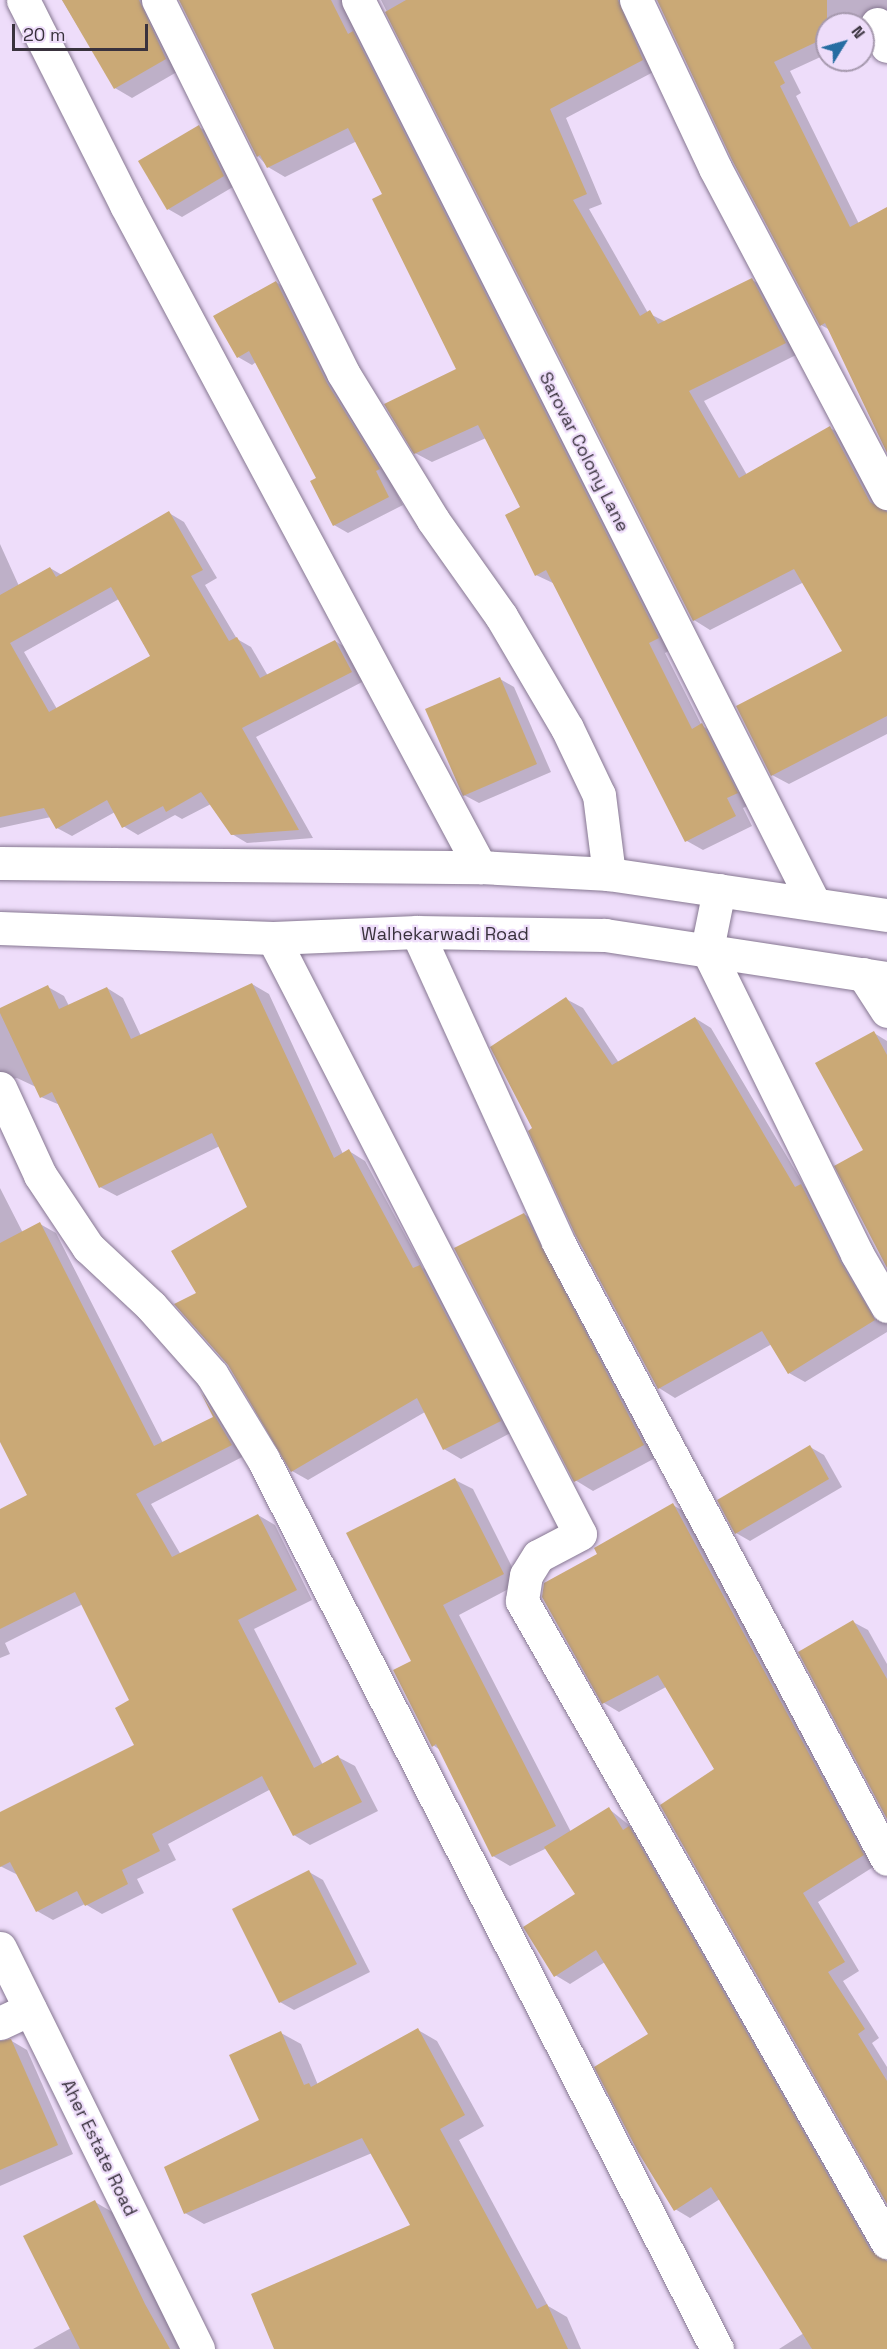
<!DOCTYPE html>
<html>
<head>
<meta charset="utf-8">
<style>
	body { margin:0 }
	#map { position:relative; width:887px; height:2349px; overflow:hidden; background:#eeddfa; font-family:"Space Grotesk",sans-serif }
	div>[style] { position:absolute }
	.shadow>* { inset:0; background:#0003 }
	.building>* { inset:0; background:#caa976 }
	.roads { filter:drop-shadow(0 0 2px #867791) drop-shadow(0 0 2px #867791) }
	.street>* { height:33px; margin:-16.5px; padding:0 16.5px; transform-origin:16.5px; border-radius:16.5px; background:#fff }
	.secondary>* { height:33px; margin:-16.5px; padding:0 16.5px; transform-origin:16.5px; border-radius:16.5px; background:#fff }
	span { translate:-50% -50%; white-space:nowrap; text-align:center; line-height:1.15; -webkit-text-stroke:4.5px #eeddfa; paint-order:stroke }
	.street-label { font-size:18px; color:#39323d }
	.north { position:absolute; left:815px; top:12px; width:60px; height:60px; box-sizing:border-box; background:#eeddfa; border:2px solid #a699ae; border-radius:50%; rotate:53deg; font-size:16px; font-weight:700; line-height:24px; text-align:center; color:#39323d }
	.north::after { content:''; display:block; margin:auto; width:21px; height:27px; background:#266da2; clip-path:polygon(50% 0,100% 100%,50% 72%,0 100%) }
	.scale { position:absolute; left:12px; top:24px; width:136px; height:27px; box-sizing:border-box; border:3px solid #39323d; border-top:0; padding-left:8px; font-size:18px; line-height:21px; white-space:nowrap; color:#39323d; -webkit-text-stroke:4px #eeddfa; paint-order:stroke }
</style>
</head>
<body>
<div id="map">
	<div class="shadow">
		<i style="clip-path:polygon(62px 0,161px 0,182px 69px,132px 98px,115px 88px)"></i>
		<i style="clip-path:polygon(181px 0,361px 0,675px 648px,665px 653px,702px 726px,719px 735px,753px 803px,743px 808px,752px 826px,703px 850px,687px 841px,555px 584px,536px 575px,522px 508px,486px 438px,432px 462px,415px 453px,458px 369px,384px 195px,357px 141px,285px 177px,268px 167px,258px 156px)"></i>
		<i style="clip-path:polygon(381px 0,628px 0,659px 69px,566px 118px,602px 204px,589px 209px,648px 313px,666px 322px,752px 280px,769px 289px,802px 352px,704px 401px,747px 475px,830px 428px,847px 437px,887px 511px,887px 734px,789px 784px,772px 775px,844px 652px,804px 582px,710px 630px,694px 620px)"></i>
		<i style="clip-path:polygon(658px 0,887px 0,887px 10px,856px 24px,827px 24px,827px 54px,790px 71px,801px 93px,796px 96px,859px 224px,887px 209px,887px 450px,830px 330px,821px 325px)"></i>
		<i style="clip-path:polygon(199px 127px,213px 135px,238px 184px,182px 217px,168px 209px)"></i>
		<i style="clip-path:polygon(276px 282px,290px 291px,403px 505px,348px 533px,334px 525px,318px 478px,256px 362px,252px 365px,238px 357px)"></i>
		<i style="clip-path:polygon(evenodd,169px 513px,184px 522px,217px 578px,205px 585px,237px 639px,251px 647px,268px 676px,335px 641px,350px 650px,366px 680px,256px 737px,313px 838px,247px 843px,232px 834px,211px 804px,182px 819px,175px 815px,138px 835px,123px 826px,115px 812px,72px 836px,57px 828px,51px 817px,0 828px,0 544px,19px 586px,50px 568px,62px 575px,169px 513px,119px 599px,152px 657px,57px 709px,24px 652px,119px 599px)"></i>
		<i style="clip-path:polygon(500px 679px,514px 687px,551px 772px,479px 803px,464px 795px)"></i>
		<i style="clip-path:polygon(252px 984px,269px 994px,343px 1154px,349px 1151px,365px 1161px,423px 1268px,437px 1276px,516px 1430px,461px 1459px,444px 1449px,425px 1412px,308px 1480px,292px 1471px,198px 1293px,249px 1208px,220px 1146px,117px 1196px,100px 1187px,60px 1105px,41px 1097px,36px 1087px,17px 1078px,8px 1080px,0 1092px,0 1009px,48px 987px,64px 996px,69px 1006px,107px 988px,123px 998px,141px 1036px)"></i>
		<i style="clip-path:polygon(566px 999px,583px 1008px,619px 1063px,695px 1018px,711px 1028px,805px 1187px,818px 1195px,857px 1274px,887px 1324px,887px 1332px,805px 1382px,789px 1373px,772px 1344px,675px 1398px,659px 1388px,534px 1129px)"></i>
		<i style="clip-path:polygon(874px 1033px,887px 1041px,887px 1267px,865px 1151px)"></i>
		<i style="clip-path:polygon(0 1188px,23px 1233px,40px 1224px,56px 1233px,163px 1443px,215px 1417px,203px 1394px,216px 1402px,248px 1454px,151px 1504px,181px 1555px,258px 1515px,275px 1525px,312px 1600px,254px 1629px,323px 1765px,338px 1757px,355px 1766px,378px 1811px,310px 1845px,294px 1835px,271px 1789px,168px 1844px,176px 1860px,137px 1879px,144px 1893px,102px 1914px,85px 1904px,53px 1920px,37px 1911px,18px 1875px,0 1866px,0 1813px,136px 1745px,131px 1701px,83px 1604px,5px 1643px,10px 1654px,0 1658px,0 1510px,30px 1496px,0 1439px)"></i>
		<i style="clip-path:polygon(524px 1214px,542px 1225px,661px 1455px,593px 1491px,575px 1480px)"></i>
		<i style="clip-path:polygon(810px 1447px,824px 1455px,842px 1487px,750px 1541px,736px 1533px)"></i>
		<i style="clip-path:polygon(455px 1480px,473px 1489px,520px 1583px,459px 1615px,571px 1832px,609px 1809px,644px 1837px,887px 2262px,887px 2349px,779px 2349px,804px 2333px,720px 2199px,690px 2218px,675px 2209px,650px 2034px,605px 1962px,570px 1984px,555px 1975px,577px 1895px,547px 1848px,510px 1866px,493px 1856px,440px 1750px,433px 1745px,413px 1661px)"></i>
		<i style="clip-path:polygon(673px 1505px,688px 1514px,878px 1864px,818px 1902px,859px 1971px,843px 1981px,879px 2038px,872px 2043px,887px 2067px,887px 2201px,716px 1769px,666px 1687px,619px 1712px,604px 1703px,543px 1597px)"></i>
		<i style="clip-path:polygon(853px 1622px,868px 1630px,887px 1664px,887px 1816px)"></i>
		<i style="clip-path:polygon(309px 1872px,323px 1880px,370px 1972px,294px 2010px,280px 2002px)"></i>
		<i style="clip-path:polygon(418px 2030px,437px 2041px,484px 2126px,459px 2140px,548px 2306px,567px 2317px,581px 2349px,276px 2349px,413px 2226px,372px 2153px,204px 2224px,185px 2213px,261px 2121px,281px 2033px,301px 2044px,318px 2085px)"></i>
		<i style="clip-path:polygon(10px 2040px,27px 2050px,73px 2154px,0 2186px,0 2043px)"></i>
		<i style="clip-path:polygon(95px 2202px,114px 2213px,182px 2349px,33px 2349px,71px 2328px)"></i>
	</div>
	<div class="building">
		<i style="clip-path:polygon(62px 0,139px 0,166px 59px,114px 89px)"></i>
		<i style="clip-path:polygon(179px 0,331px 0,348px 34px,353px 31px,659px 638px,649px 643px,692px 729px,702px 723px,738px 793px,727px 798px,736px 816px,685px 842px,546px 570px,535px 576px,505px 515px,520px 507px,478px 425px,414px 454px,384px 404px,456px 369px,372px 199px,382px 194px,348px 128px,267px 168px,260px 155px,257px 157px)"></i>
		<i style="clip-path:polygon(406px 0,618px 0,643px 60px,550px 109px,587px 194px,573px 200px,640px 316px,650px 310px,658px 324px,752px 278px,786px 343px,689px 391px,739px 478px,830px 426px,870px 502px,887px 512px,887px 716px,771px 776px,736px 706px,842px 651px,794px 569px,693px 621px,385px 12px)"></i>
		<i style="clip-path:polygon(657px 0,827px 0,827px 37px,774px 62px,785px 83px,780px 86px,850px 227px,887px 207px,887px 453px,825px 323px,820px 326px,732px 160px)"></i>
		<i style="clip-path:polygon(199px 125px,224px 176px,167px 210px,138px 161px)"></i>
		<i style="clip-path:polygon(276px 281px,327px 383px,380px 469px,376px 471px,389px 497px,333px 526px,310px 481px,316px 478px,249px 351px,237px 358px,213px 316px)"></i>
		<i style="clip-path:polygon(evenodd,169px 511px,203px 570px,191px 576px,229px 641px,237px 637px,260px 678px,335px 640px,352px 672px,242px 728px,299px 830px,231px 835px,201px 792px,166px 812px,163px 806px,122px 828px,107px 800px,56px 829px,44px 808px,0 817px,0 595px,50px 567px,56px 577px,169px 511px,111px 587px,150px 656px,49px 712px,10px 643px,111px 587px)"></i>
		<i style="clip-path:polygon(500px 677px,537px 764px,463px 796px,425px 709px)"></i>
		<i style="clip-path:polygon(252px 983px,334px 1158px,349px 1149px,413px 1268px,420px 1265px,501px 1421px,443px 1450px,417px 1398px,291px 1472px,228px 1365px,174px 1304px,196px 1293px,171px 1251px,247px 1207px,212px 1133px,99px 1188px,52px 1092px,40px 1098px,0 1013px,0 1008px,48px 985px,59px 1009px,107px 987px,131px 1039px)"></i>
		<i style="clip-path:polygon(566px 997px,612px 1065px,695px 1017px,795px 1187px,801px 1184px,841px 1263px,875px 1320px,788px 1374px,762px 1331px,658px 1389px,575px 1234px,528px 1131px,532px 1128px,490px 1047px)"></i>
		<i style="clip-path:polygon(874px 1031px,887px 1055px,887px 1268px,834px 1166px,863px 1150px,815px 1063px)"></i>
		<i style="clip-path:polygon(524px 1213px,644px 1445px,574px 1482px,454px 1248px)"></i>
		<i style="clip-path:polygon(40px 1222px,154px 1446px,213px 1417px,200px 1391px,232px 1445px,136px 1494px,172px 1557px,258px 1514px,297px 1590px,238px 1620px,314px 1768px,338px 1755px,362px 1802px,293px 1836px,262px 1776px,152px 1834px,160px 1851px,122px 1870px,128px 1884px,85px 1906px,77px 1891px,36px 1912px,10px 1862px,0 1867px,0 1812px,134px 1745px,115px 1708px,129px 1700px,75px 1592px,0 1629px,0 1509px,27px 1495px,0 1442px,0 1243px)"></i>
		<i style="clip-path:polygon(810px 1445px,829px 1479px,735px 1534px,717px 1500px)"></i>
		<i style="clip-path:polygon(455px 1478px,504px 1574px,443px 1605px,556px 1826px,492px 1857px,436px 1744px,432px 1747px,393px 1670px,411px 1661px,346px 1533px)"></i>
		<i style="clip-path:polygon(673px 1503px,864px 1855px,803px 1893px,845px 1962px,828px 1972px,865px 2029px,858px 2034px,887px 2081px,887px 2204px,660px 1805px,714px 1769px,658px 1675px,602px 1704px,542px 1597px,544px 1583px,597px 1554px,594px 1548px)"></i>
		<i style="clip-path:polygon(853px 1620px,887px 1679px,887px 1819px,798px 1652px)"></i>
		<i style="clip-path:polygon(609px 1807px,623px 1830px,629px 1826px,871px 2251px,887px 2261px,887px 2349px,812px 2349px,711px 2187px,674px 2211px,638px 2152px,594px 2067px,648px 2034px,596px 1950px,554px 1977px,523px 1927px,575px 1894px,544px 1847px)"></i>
		<i style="clip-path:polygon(309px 1870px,357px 1964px,279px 2003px,232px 1909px)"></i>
		<i style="clip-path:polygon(418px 2028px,465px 2115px,440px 2129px,537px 2309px,547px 2304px,568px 2349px,274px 2349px,251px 2294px,410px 2225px,362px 2138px,184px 2214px,164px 2167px,259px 2120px,229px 2055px,281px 2031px,304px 2085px,309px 2083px,311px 2087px)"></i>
		<i style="clip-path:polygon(11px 2039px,58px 2145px,0 2170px,0 2041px)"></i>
		<i style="clip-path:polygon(95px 2200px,145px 2304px,170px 2349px,80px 2349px,23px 2236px)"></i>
	</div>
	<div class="roads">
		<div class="street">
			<i style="left:23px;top:0;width:229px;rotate:63.3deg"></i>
			<i style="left:126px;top:205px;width:751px;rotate:61.86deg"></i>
			<i style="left:158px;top:0;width:416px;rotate:63.6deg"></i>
			<i style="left:343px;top:373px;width:172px;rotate:58.5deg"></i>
			<i style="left:433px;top:520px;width:118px;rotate:54.7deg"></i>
			<i style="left:501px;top:616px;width:130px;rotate:59.5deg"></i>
			<i style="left:567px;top:728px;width:74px;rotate:64.5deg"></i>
			<i style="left:599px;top:795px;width:80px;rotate:82.8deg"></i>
			<i style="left:358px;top:0;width:1012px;rotate:63.21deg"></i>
			<i style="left:636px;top:0;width:186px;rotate:64.8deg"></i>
			<i style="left:715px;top:168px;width:368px;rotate:62.1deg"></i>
			<i style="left:877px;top:24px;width:24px;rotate:66deg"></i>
			<i style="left:719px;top:890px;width:60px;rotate:101.5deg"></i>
			<i style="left:707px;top:949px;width:340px;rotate:63.8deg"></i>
			<i style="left:857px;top:1254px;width:60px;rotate:60deg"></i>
			<i style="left:417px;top:932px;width:341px;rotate:65.5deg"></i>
			<i style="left:558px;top:1242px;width:699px;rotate:61.93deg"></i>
			<i style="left:273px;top:938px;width:670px;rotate:62.75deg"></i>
			<i style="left:580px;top:1534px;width:47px;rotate:152.4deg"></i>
			<i style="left:538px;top:1556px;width:22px;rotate:122deg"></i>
			<i style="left:526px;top:1575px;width:26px;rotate:99deg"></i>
			<i style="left:522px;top:1601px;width:738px;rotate:60.34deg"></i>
			<i style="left:863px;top:974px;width:44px;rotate:57deg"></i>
			<i style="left:0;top:1088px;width:96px;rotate:65.3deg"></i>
			<i style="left:40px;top:1175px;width:87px;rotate:56.3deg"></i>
			<i style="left:88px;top:1247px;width:86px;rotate:43.1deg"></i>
			<i style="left:151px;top:1306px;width:92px;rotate:48.5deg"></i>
			<i style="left:212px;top:1375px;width:98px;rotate:58.7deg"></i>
			<i style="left:263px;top:1459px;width:999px;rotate:62.97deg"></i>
			<i style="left:0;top:1948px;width:447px;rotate:63.7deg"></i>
			<i style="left:0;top:2023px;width:33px;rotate:-25deg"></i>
		</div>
		<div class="secondary">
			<i style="left:0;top:863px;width:480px;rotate:0.5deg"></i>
			<i style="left:480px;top:867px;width:129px;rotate:3.1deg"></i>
			<i style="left:609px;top:874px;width:281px;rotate:8.4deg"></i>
			<i style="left:0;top:928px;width:273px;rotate:2.1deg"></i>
			<i style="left:273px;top:938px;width:144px;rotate:-2.4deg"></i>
			<i style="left:417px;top:932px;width:188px;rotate:0.9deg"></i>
			<i style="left:605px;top:935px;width:285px;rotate:8.7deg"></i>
		</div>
	</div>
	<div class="street-label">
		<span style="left:584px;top:452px;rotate:63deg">Sarovar Colony Lane</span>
		<span style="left:445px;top:934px">Walhekarwadi Road</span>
		<span style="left:99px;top:2148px;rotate:64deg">Aher Estate Road</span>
	</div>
	<div class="north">N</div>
	<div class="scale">20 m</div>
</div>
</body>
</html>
